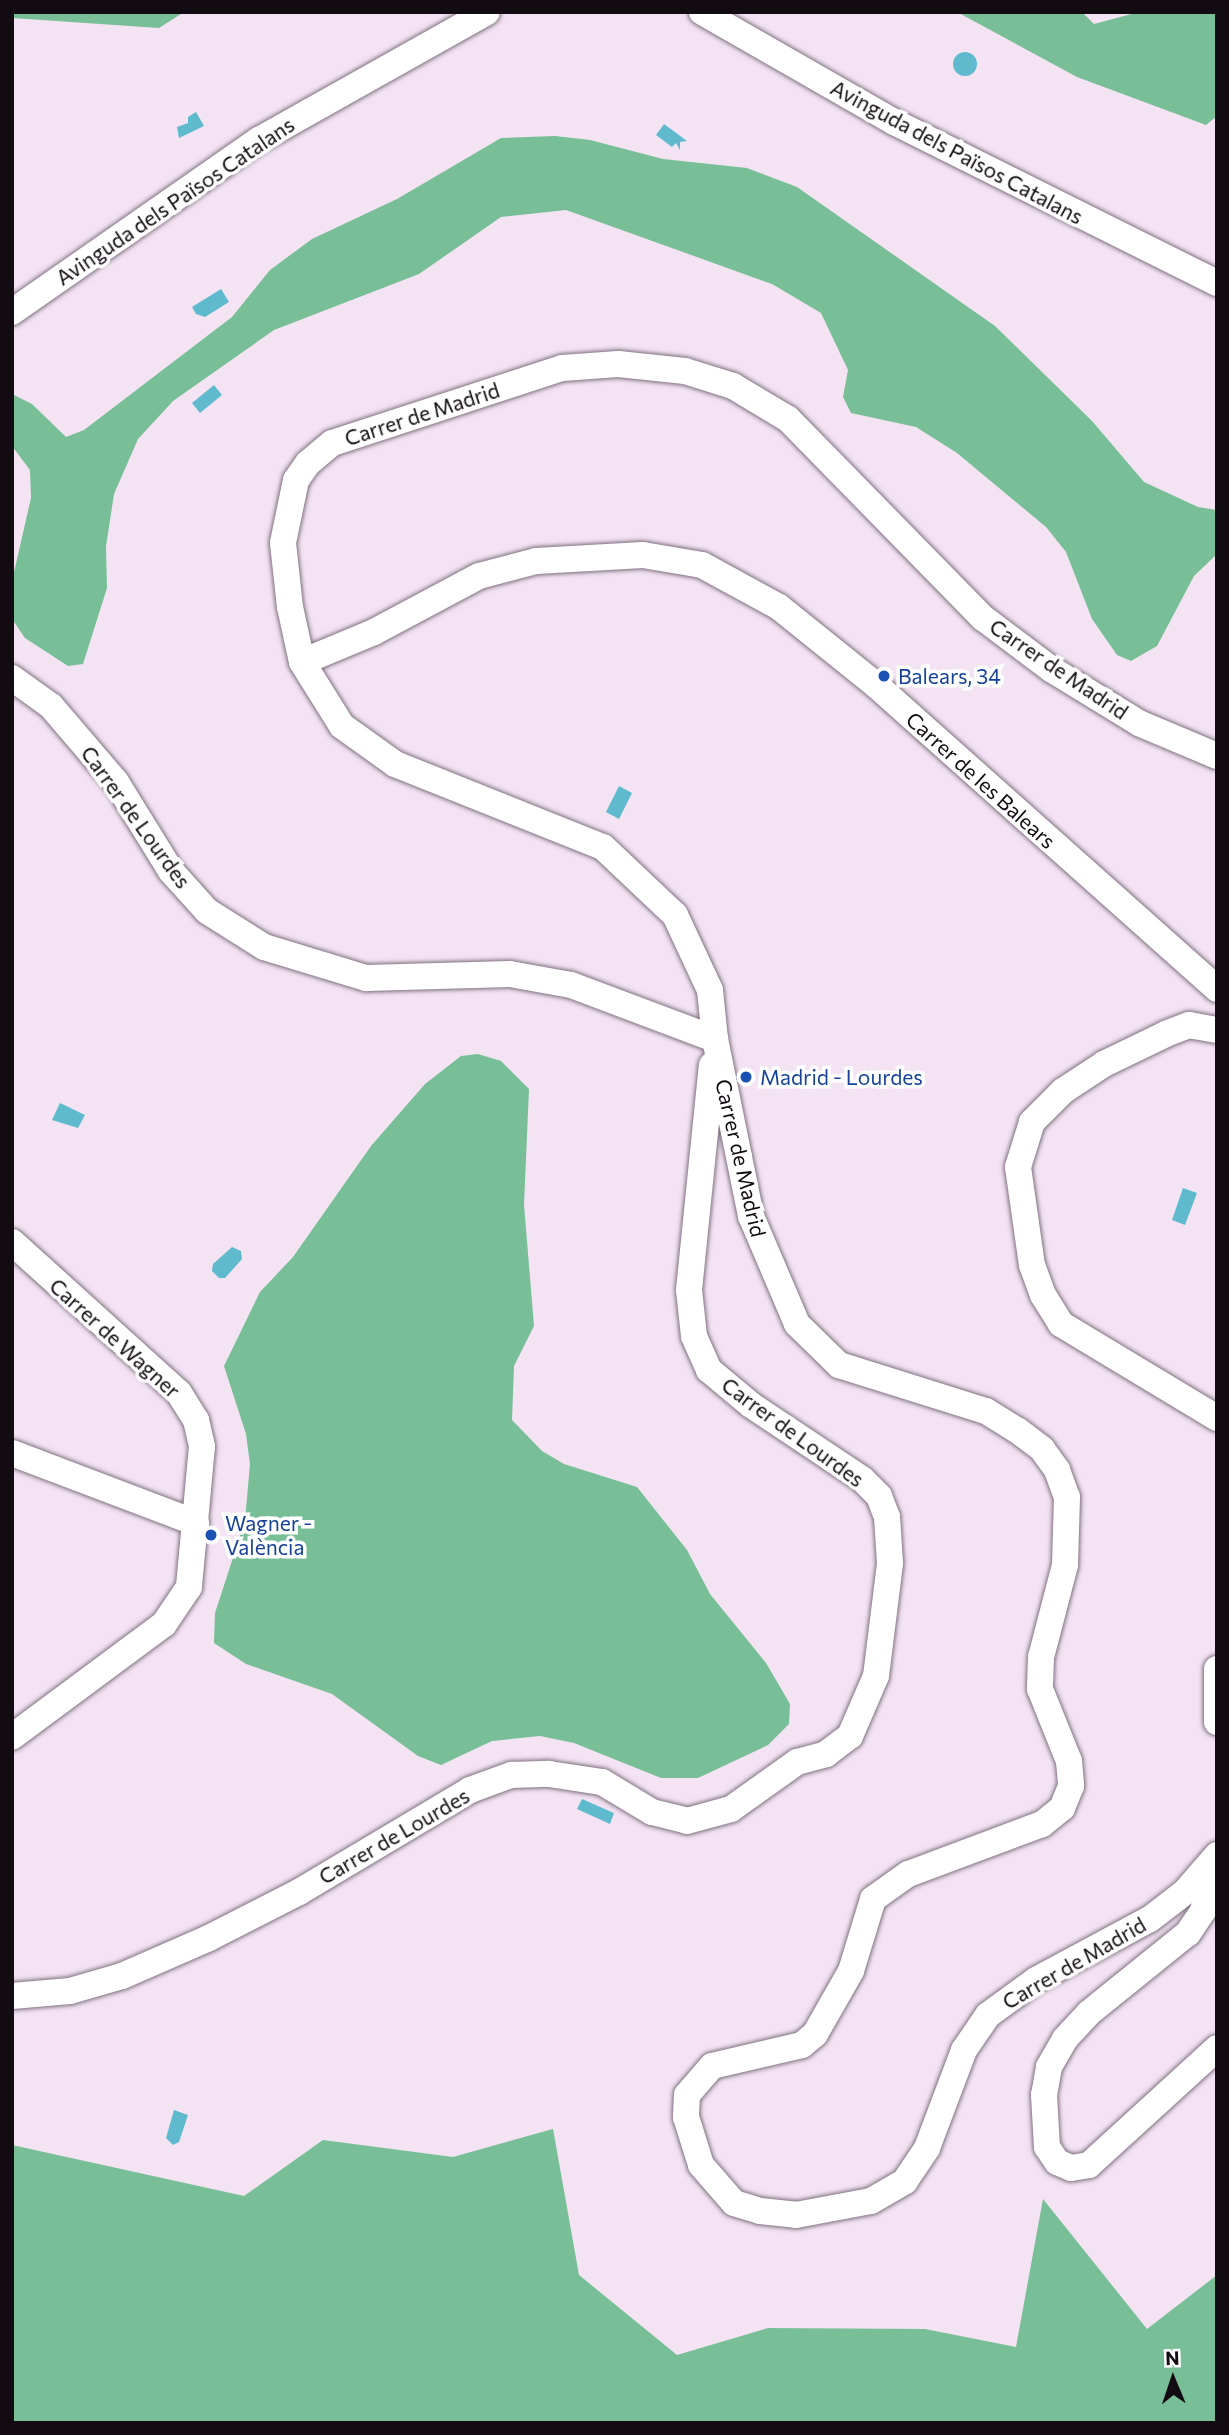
<!DOCTYPE html>
<html>
<head>
<meta charset="utf-8">
<style>
	body { margin:0 }
	#map { position:relative; width:1229px; height:2435px; overflow:hidden; background:#f3e3f3; font-family:Commissioner,sans-serif }
	div>[style] { position:absolute }
	.forest>* { inset:0; background:#78be97 }
	.water>* { inset:0; background:#5fbacd }
	.round { border-radius:50% }
	.roads { filter:drop-shadow(0 0 2px #807281) drop-shadow(0 0 2px #807281) }
	.minor>* { height:26px; margin:-13px; padding:0 13px; transform-origin:13px; border-radius:13px; background:#fff }
	.dots>* { width:19px; height:19px; translate:-50% -50%; box-sizing:border-box; border:4px solid #fff; border-radius:50% }
	span { translate:-50% -50%; white-space:nowrap; text-align:center; line-height:1.15; -webkit-text-stroke:7px #fff; paint-order:stroke }
	.street-label { font-size:21px; color:#120c12 }
	.transit-label { font-size:21px; color:#164399 }
	.left { translate:0 -50%; text-align:left }
	.frame { position:absolute; inset:0; border:14px solid #120c12; pointer-events:none }
	.north { position:absolute; left:1138px; top:2344px; width:70px; height:70px; -webkit-text-stroke:5px #fff; paint-order:stroke; rotate:358deg; font-size:19px; font-weight:700; line-height:28px; text-align:center; color:#120c12 }
	.north::after { content:''; display:block; margin:auto; width:24px; height:32px; background:#120c12; clip-path:polygon(50% 0,100% 100%,50% 72%,0 100%) }
</style>
</head>
<body>
<div id="map">
	<div class="forest">
		<i style="clip-path:polygon(12px 12px,184px 12px,159px 28px,12px 18px)"></i>
		<i style="clip-path:polygon(957px 12px,1082px 12px,1094px 24px,1139px 12px,1217px 12px,1217px 116px,1206px 125px,1077px 77px)"></i>
		<i style="clip-path:polygon(555px 136px,590px 140px,663px 159px,747px 168px,797px 187px,995px 326px,1092px 421px,1144px 482px,1198px 507px,1217px 510px,1217px 554px,1194px 576px,1157px 646px,1131px 661px,1117px 655px,1092px 619px,1066px 552px,1046px 527px,957px 453px,916px 427px,851px 413px,843px 397px,848px 370px,821px 313px,772px 284px,566px 210px,501px 217px,419px 274px,274px 330px,173px 401px,138px 439px,114px 494px,106px 546px,107px 588px,83px 664px,68px 666px,25px 638px,12px 619px,12px 581px,31px 498px,30px 470px,12px 446px,12px 394px,32px 404px,66px 437px,84px 430px,232px 317px,270px 270px,312px 239px,397px 199px,501px 138px)"></i>
		<i style="clip-path:polygon(478px 1054px,501px 1061px,529px 1089px,524px 1205px,534px 1326px,514px 1366px,512px 1420px,542px 1451px,564px 1464px,637px 1487px,687px 1550px,710px 1594px,766px 1663px,790px 1704px,789px 1724px,768px 1745px,698px 1778px,661px 1778px,574px 1743px,540px 1736px,492px 1741px,441px 1765px,418px 1756px,332px 1694px,246px 1664px,214px 1643px,215px 1613px,245px 1521px,250px 1464px,246px 1434px,224px 1366px,260px 1292px,293px 1257px,371px 1146px,425px 1084px,461px 1056px)"></i>
		<i style="clip-path:polygon(553px 2129px,579px 2275px,677px 2355px,768px 2328px,925px 2329px,1016px 2347px,1043px 2199px,1147px 2329px,1217px 2275px,1217px 2423px,12px 2423px,12px 2145px,244px 2196px,323px 2140px,453px 2157px)"></i>
	</div>
	<div class="water">
		<i class="round" style="left:953px;top:52px;width:24px;height:24px"></i>
		<i style="clip-path:polygon(196px 112px,204px 126px,179px 138px,177px 127px,188px 123px,188px 117px)"></i>
		<i style="clip-path:polygon(664px 124px,687px 141px,680px 142px,680px 150px,676px 143px,672px 147px,656px 135px)"></i>
		<i style="clip-path:polygon(221px 289px,229px 302px,205px 317px,196px 314px,192px 307px)"></i>
		<i style="clip-path:polygon(214px 385px,222px 395px,200px 413px,192px 403px)"></i>
		<i style="clip-path:polygon(619px 786px,632px 793px,619px 819px,606px 812px)"></i>
		<i style="clip-path:polygon(60px 1103px,85px 1115px,78px 1128px,52px 1120px)"></i>
		<i style="clip-path:polygon(1183px 1188px,1197px 1193px,1185px 1225px,1172px 1220px)"></i>
		<i style="clip-path:polygon(232px 1247px,241px 1251px,242px 1259px,225px 1278px,219px 1278px,212px 1271px,213px 1264px)"></i>
		<i style="clip-path:polygon(582px 1799px,614px 1813px,610px 1824px,577px 1809px)"></i>
		<i style="clip-path:polygon(174px 2110px,188px 2115px,179px 2142px,173px 2145px,166px 2138px)"></i>
	</div>
	<div class="roads">
		<div class="minor">
			<i style="left:702px;top:12px;width:221px;rotate:29.8deg"></i>
			<i style="left:894px;top:122px;width:361px;rotate:26.5deg"></i>
			<i style="left:12px;top:312px;width:301px;rotate:-34.9deg"></i>
			<i style="left:259px;top:140px;width:261px;rotate:-29.3deg"></i>
			<i style="left:302px;top:662px;width:78px;rotate:-22.6deg"></i>
			<i style="left:374px;top:632px;width:119px;rotate:-28.1deg"></i>
			<i style="left:479px;top:576px;width:59px;rotate:-14.7deg"></i>
			<i style="left:536px;top:561px;width:107px;rotate:-3.2deg"></i>
			<i style="left:643px;top:555px;width:60px;rotate:9.6deg"></i>
			<i style="left:702px;top:565px;width:88px;rotate:28.6deg"></i>
			<i style="left:779px;top:607px;width:124px;rotate:38.8deg"></i>
			<i style="left:876px;top:685px;width:457px;rotate:41.7deg"></i>
			<i style="left:12px;top:678px;width:48px;rotate:35.7deg"></i>
			<i style="left:51px;top:706px;width:100px;rotate:49.5deg"></i>
			<i style="left:116px;top:782px;width:105px;rotate:58.3deg"></i>
			<i style="left:171px;top:871px;width:54px;rotate:48deg"></i>
			<i style="left:207px;top:911px;width:67px;rotate:32.3deg"></i>
			<i style="left:264px;top:947px;width:107px;rotate:16.9deg"></i>
			<i style="left:366px;top:978px;width:144px;rotate:-1.6deg"></i>
			<i style="left:510px;top:974px;width:62px;rotate:10.2deg"></i>
			<i style="left:571px;top:985px;width:154px;rotate:20.6deg"></i>
			<i style="left:1217px;top:756px;width:85px;rotate:-157.1deg"></i>
			<i style="left:1139px;top:723px;width:103px;rotate:-148.5deg"></i>
			<i style="left:1051px;top:669px;width:85px;rotate:-143.1deg"></i>
			<i style="left:983px;top:618px;width:279px;rotate:-134.4deg"></i>
			<i style="left:788px;top:419px;width:64px;rotate:-149deg"></i>
			<i style="left:733px;top:386px;width:50px;rotate:-162.6deg"></i>
			<i style="left:685px;top:371px;width:67px;rotate:-174deg"></i>
			<i style="left:618px;top:364px;width:56px;rotate:175.9deg"></i>
			<i style="left:562px;top:368px;width:242px;rotate:161.9deg"></i>
			<i style="left:332px;top:443px;width:31px;rotate:140deg"></i>
			<i style="left:308px;top:463px;width:21px;rotate:125deg"></i>
			<i style="left:296px;top:480px;width:64px;rotate:101.7deg"></i>
			<i style="left:283px;top:543px;width:64px;rotate:83.8deg"></i>
			<i style="left:290px;top:607px;width:56px;rotate:77.7deg"></i>
			<i style="left:302px;top:662px;width:75px;rotate:58deg"></i>
			<i style="left:342px;top:726px;width:65px;rotate:35.6deg"></i>
			<i style="left:395px;top:764px;width:224px;rotate:21.8deg"></i>
			<i style="left:603px;top:847px;width:99px;rotate:43.4deg"></i>
			<i style="left:675px;top:915px;width:83px;rotate:65deg"></i>
			<i style="left:710px;top:990px;width:49px;rotate:84.2deg"></i>
			<i style="left:715px;top:1039px;width:181px;rotate:78.5deg"></i>
			<i style="left:751px;top:1216px;width:117px;rotate:66.9deg"></i>
			<i style="left:797px;top:1324px;width:59px;rotate:44.3deg"></i>
			<i style="left:839px;top:1365px;width:154px;rotate:17.4deg"></i>
			<i style="left:986px;top:1411px;width:36px;rotate:32deg"></i>
			<i style="left:1017px;top:1430px;width:31px;rotate:37deg"></i>
			<i style="left:1042px;top:1449px;width:26px;rotate:54deg"></i>
			<i style="left:1057px;top:1470px;width:29px;rotate:70deg"></i>
			<i style="left:1067px;top:1497px;width:68px;rotate:91.7deg"></i>
			<i style="left:1065px;top:1565px;width:95px;rotate:104.6deg"></i>
			<i style="left:1041px;top:1657px;width:32px;rotate:92deg"></i>
			<i style="left:1040px;top:1689px;width:78px;rotate:68.1deg"></i>
			<i style="left:1069px;top:1761px;width:25px;rotate:85deg"></i>
			<i style="left:1071px;top:1786px;width:24px;rotate:112deg"></i>
			<i style="left:1062px;top:1808px;width:26px;rotate:141deg"></i>
			<i style="left:1042px;top:1824px;width:143px;rotate:159.5deg"></i>
			<i style="left:908px;top:1874px;width:43px;rotate:144.5deg"></i>
			<i style="left:873px;top:1899px;width:75px;rotate:107deg"></i>
			<i style="left:851px;top:1971px;width:73px;rotate:119.7deg"></i>
			<i style="left:815px;top:2034px;width:17px;rotate:140deg"></i>
			<i style="left:802px;top:2045px;width:92px;rotate:166.9deg"></i>
			<i style="left:712px;top:2066px;width:38px;rotate:131deg"></i>
			<i style="left:687px;top:2095px;width:22px;rotate:93deg"></i>
			<i style="left:686px;top:2117px;width:50px;rotate:72.6deg"></i>
			<i style="left:701px;top:2165px;width:50px;rotate:49deg"></i>
			<i style="left:734px;top:2203px;width:27px;rotate:17deg"></i>
			<i style="left:760px;top:2211px;width:36px;rotate:6deg"></i>
			<i style="left:796px;top:2215px;width:76px;rotate:-10.6deg"></i>
			<i style="left:871px;top:2201px;width:39px;rotate:-30deg"></i>
			<i style="left:905px;top:2181px;width:40px;rotate:-56deg"></i>
			<i style="left:927px;top:2148px;width:105px;rotate:-69.3deg"></i>
			<i style="left:964px;top:2050px;width:42px;rotate:-55.6deg"></i>
			<i style="left:988px;top:2015px;width:59px;rotate:-36.1deg"></i>
			<i style="left:1036px;top:1980px;width:129px;rotate:-28.2deg"></i>
			<i style="left:1150px;top:1919px;width:44px;rotate:-37.6deg"></i>
			<i style="left:1185px;top:1892px;width:49px;rotate:-49.1deg"></i>
			<i style="left:1217px;top:1030px;width:28px;rotate:-170deg"></i>
			<i style="left:1189px;top:1025px;width:25px;rotate:159deg"></i>
			<i style="left:1166px;top:1034px;width:69px;rotate:154.2deg"></i>
			<i style="left:1104px;top:1064px;width:49px;rotate:146.6deg"></i>
			<i style="left:1063px;top:1091px;width:44px;rotate:135deg"></i>
			<i style="left:1032px;top:1122px;width:47px;rotate:107.3deg"></i>
			<i style="left:1018px;top:1167px;width:99px;rotate:81.9deg"></i>
			<i style="left:1032px;top:1265px;width:32px;rotate:70deg"></i>
			<i style="left:1043px;top:1295px;width:34px;rotate:58deg"></i>
			<i style="left:1061px;top:1324px;width:182px;rotate:31.1deg"></i>
			<i style="left:12px;top:1242px;width:225px;rotate:42.1deg"></i>
			<i style="left:179px;top:1393px;width:32px;rotate:58deg"></i>
			<i style="left:196px;top:1420px;width:27px;rotate:77deg"></i>
			<i style="left:202px;top:1446px;width:142px;rotate:95.3deg"></i>
			<i style="left:189px;top:1587px;width:45px;rotate:124deg"></i>
			<i style="left:164px;top:1624px;width:189px;rotate:143.4deg"></i>
			<i style="left:12px;top:1453px;width:197px;rotate:20.8deg"></i>
			<i style="left:1217px;top:1669px;width:53px;rotate:90deg"></i>
			<i style="left:1217px;top:1867px;width:46px;rotate:107.7deg"></i>
			<i style="left:1203px;top:1911px;width:27px;rotate:124deg"></i>
			<i style="left:1188px;top:1933px;width:127px;rotate:141.1deg"></i>
			<i style="left:1089px;top:2013px;width:35px;rotate:133deg"></i>
			<i style="left:1065px;top:2039px;width:32px;rotate:120deg"></i>
			<i style="left:1049px;top:2067px;width:28px;rotate:100deg"></i>
			<i style="left:1044px;top:2095px;width:52px;rotate:86.7deg"></i>
			<i style="left:1047px;top:2147px;width:18px;rotate:56deg"></i>
			<i style="left:1057px;top:2162px;width:15px;rotate:23deg"></i>
			<i style="left:1071px;top:2168px;width:18px;rotate:-9deg"></i>
			<i style="left:1089px;top:2165px;width:173px;rotate:-42.4deg"></i>
			<i style="left:12px;top:1996px;width:58px;rotate:-4.9deg"></i>
			<i style="left:70px;top:1991px;width:54px;rotate:-16.1deg"></i>
			<i style="left:122px;top:1976px;width:95px;rotate:-23.6deg"></i>
			<i style="left:209px;top:1938px;width:101px;rotate:-27.1deg"></i>
			<i style="left:299px;top:1892px;width:199px;rotate:-30.8deg"></i>
			<i style="left:470px;top:1790px;width:44px;rotate:-20.1deg"></i>
			<i style="left:511px;top:1775px;width:38px;rotate:-2deg"></i>
			<i style="left:549px;top:1774px;width:54px;rotate:8.6deg"></i>
			<i style="left:602px;top:1782px;width:58px;rotate:31deg"></i>
			<i style="left:652px;top:1812px;width:36px;rotate:14deg"></i>
			<i style="left:687px;top:1821px;width:46px;rotate:-15.3deg"></i>
			<i style="left:731px;top:1809px;width:81px;rotate:-35.5deg"></i>
			<i style="left:797px;top:1762px;width:30px;rotate:-15deg"></i>
			<i style="left:826px;top:1754px;width:30px;rotate:-37deg"></i>
			<i style="left:850px;top:1736px;width:65px;rotate:-66.6deg"></i>
			<i style="left:876px;top:1676px;width:114px;rotate:-82.9deg"></i>
			<i style="left:890px;top:1563px;width:46px;rotate:-93.7deg"></i>
			<i style="left:887px;top:1517px;width:22px;rotate:-111deg"></i>
			<i style="left:879px;top:1496px;width:24px;rotate:-135deg"></i>
			<i style="left:862px;top:1479px;width:133px;rotate:-146.3deg"></i>
			<i style="left:751px;top:1405px;width:55px;rotate:-140.2deg"></i>
			<i style="left:709px;top:1370px;width:37px;rotate:-114deg"></i>
			<i style="left:694px;top:1336px;width:46px;rotate:-96.2deg"></i>
			<i style="left:689px;top:1290px;width:226px;rotate:-84.2deg"></i>
		</div>
	</div>
	<div class="dots">
		<i style="left:884px;top:676px;background:#1a4fb4"></i>
		<i style="left:746px;top:1077px;background:#1a4fb4"></i>
		<i style="left:211px;top:1535px;background:#1a4fb4"></i>
	</div>
	<div class="street-label">
		<span style="left:957px;top:152px;rotate:28deg">Avinguda dels Països Catalans</span>
		<span style="left:175px;top:201px;rotate:-34deg">Avinguda dels Països Catalans</span>
		<span style="left:422px;top:414px;rotate:-18deg">Carrer de Madrid</span>
		<span style="left:1059px;top:669px;rotate:34deg">Carrer de Madrid</span>
		<span style="left:981px;top:780px;rotate:42deg">Carrer de les Balears</span>
		<span style="left:136px;top:817px;rotate:54deg">Carrer de Lourdes</span>
		<span style="left:741px;top:1158px;rotate:77deg">Carrer de Madrid</span>
		<span style="left:115px;top:1338px;rotate:42deg">Carrer de Wagner</span>
		<span style="left:793px;top:1432px;rotate:36deg">Carrer de Lourdes</span>
		<span style="left:394px;top:1836px;rotate:-30deg">Carrer de Lourdes</span>
		<span style="left:1074px;top:1963px;rotate:-30deg">Carrer de Madrid</span>
	</div>
	<div class="transit-label">
		<span class="left" style="left:898px;top:676px">Balears, 34</span>
		<span class="left" style="left:760px;top:1077px">Madrid - Lourdes</span>
		<span class="left" style="left:225px;top:1535px">Wagner -<br>València</span>
	</div>
	<div class="frame"></div>
	<div class="north">N</div>
</div>
</body>
</html>
